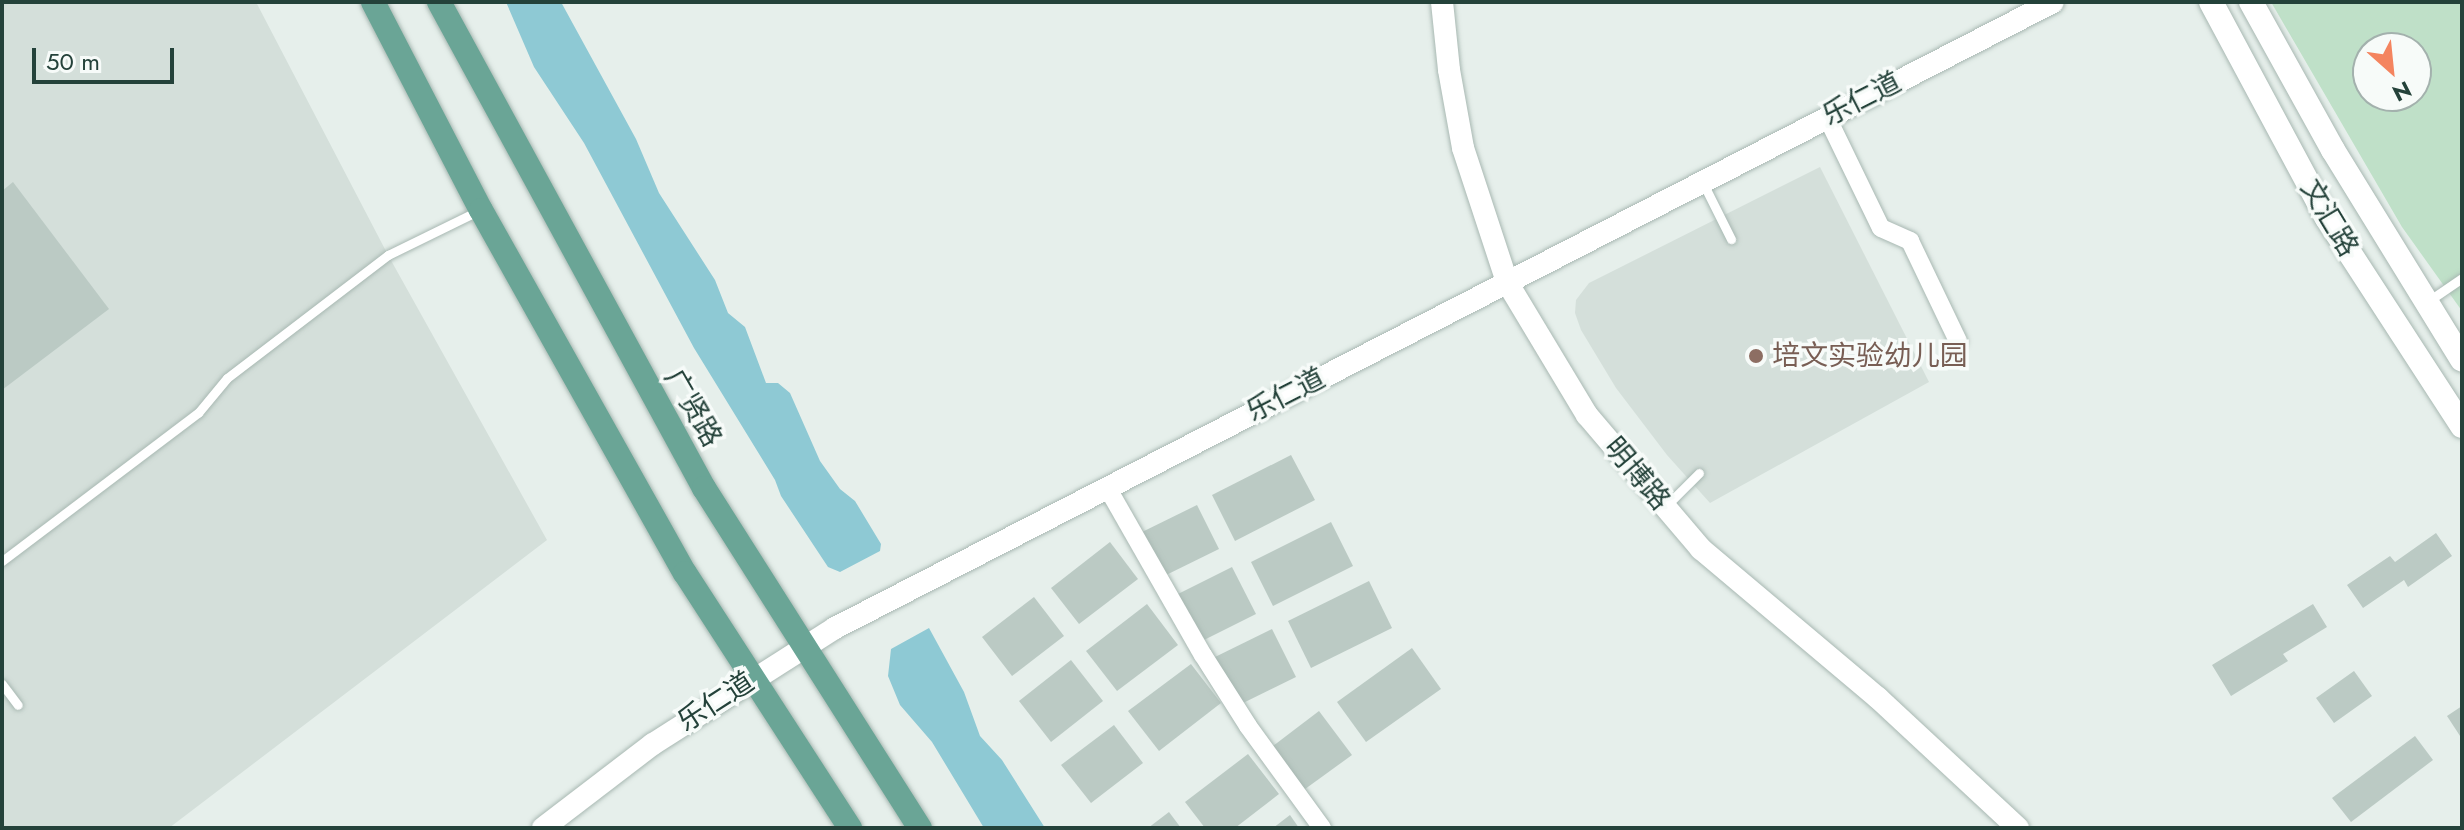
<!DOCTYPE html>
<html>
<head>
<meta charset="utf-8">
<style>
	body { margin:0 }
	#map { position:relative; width:2464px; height:830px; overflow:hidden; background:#e6efeb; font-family:Jost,"Noto Sans SC",sans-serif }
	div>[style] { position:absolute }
	.built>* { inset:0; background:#d4dfda }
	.green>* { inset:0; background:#bfe0c8 }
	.water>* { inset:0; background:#8ec9d4 }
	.building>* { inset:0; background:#bbcac4 }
	.roads { filter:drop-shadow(0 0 2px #a8b8b2) drop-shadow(0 0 2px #a8b8b2) }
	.service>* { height:9px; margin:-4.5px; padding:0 4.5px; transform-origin:4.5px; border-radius:4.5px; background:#fff }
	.minor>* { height:18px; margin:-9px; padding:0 9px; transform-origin:9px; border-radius:9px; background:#fff }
	.tertiary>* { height:22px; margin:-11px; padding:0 11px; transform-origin:11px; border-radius:11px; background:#fff }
	.secondary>* { height:24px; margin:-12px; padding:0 12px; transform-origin:12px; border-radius:12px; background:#fff }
	.primary>* { height:24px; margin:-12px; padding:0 12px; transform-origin:12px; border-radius:12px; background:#6aa596 }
	.dots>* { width:22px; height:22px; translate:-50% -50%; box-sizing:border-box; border:4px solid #f7fbf9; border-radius:50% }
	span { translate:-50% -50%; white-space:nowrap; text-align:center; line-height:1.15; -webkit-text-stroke:7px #f7fbf9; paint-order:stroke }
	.street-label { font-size:28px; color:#24423a }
	.education-label { font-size:28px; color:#785e54 }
	.left { translate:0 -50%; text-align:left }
	.frame { position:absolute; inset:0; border:4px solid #24423a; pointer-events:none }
	.north { position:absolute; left:2352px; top:32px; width:80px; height:80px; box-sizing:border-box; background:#f7fbf9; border:2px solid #a3b1ad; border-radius:50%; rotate:153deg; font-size:22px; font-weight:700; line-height:32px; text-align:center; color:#24423a }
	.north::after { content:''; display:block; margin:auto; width:28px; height:36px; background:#f4845f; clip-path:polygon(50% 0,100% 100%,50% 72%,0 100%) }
	.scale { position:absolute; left:32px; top:48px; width:142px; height:36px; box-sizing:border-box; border:4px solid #24423a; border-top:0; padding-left:10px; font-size:24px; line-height:28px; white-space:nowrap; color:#24423a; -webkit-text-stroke:6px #f7fbf9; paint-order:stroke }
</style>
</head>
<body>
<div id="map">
	<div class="built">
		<i style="clip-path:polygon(2px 2px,256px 2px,388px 255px,547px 540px,169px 828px,2px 828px)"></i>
		<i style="clip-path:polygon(1820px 167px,1929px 382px,1710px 503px,1667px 455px,1616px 388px,1581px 330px,1575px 313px,1576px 300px,1589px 283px)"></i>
	</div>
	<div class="green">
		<i style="clip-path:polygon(evenodd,2271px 2px,2462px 2px,2462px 311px,2402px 227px,2271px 2px,2368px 48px,2416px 48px,2416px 96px,2368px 96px,2368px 48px)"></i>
	</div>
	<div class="water">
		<i style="clip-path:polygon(506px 2px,561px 2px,636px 139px,659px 193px,715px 280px,728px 313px,745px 327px,766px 383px,778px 383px,790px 393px,820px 461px,840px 489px,855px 501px,881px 544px,880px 551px,840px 572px,828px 567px,781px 496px,775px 480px,694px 348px,584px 143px,534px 67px)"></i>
		<i style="clip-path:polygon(929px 628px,964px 692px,980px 736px,1002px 760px,1045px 828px,984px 828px,932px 742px,900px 705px,888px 676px,891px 649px)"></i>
	</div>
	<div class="building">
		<i style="clip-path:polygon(13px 182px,109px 309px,2px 390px,2px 191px)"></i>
		<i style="clip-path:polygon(1291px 455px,1315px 500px,1235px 541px,1212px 495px)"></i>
		<i style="clip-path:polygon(1197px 505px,1219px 549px,1160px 578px,1138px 534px)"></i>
		<i style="clip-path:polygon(1331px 522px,1353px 566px,1273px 606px,1251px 562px)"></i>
		<i style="clip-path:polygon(2436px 533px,2452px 556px,2408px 587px,2404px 580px,2363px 608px,2347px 585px,2390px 556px,2395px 562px)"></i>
		<i style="clip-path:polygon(1110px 542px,1138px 579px,1079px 624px,1051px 588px)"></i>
		<i style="clip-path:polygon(1232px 567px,1256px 614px,1198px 643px,1174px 596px)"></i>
		<i style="clip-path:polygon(1369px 581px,1392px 628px,1311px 668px,1288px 621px)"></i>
		<i style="clip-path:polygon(1034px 597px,1064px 636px,1012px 676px,982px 637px)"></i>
		<i style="clip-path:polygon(1147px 604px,1178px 645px,1117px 691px,1086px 651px)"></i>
		<i style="clip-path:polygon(2313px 604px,2327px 627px,2283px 654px,2288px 661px,2231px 696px,2212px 665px)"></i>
		<i style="clip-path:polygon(1272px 629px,1296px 677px,1239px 705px,1215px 657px)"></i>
		<i style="clip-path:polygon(1412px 648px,1441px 689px,1366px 742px,1337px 702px)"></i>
		<i style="clip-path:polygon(1071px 660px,1103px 701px,1051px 742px,1019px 701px)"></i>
		<i style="clip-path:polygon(1191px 664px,1221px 703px,1159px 751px,1128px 711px)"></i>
		<i style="clip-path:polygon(2354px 671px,2372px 696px,2334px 723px,2316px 698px)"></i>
		<i style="clip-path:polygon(2462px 706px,2462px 739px,2447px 716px)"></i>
		<i style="clip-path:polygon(1319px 711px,1352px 755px,1301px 792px,1269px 749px)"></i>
		<i style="clip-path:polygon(1114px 725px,1143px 763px,1091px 803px,1061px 765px)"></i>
		<i style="clip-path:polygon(2415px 736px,2433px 760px,2351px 822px,2332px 798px)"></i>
		<i style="clip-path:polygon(1248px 754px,1279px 794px,1235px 828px,1205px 828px,1185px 802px)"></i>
		<i style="clip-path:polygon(1169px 812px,1181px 828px,1148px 828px)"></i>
		<i style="clip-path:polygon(1290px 815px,1299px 828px,1273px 828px)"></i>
	</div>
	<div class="roads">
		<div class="service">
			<i style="left:1702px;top:181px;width:65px;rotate:63.4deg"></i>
			<i style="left:2427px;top:302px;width:42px;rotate:-34.4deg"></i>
			<i style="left:1665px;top:507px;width:48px;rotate:-45deg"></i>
			<i style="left:2px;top:561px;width:246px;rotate:-37.1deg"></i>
			<i style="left:198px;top:413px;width:45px;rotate:-50.4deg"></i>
			<i style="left:227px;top:378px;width:203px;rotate:-37.4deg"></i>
			<i style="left:388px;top:255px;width:100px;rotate:-26.1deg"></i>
			<i style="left:2px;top:684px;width:26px;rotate:53deg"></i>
		</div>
		<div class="minor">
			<i style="left:1827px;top:117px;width:123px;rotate:64.1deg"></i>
			<i style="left:1881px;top:228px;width:32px;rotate:24deg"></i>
			<i style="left:1910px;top:241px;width:111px;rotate:64.4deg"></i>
			<i style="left:1107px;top:487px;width:193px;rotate:60.3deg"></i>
			<i style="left:1203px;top:655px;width:84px;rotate:57.6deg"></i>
			<i style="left:1248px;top:726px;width:126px;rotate:54deg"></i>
		</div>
		<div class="tertiary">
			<i style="left:1442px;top:2px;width:68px;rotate:84.1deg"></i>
			<i style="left:1449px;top:70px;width:79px;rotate:79.8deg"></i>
			<i style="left:1463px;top:148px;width:141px;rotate:71.8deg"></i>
			<i style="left:1507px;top:282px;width:155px;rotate:59deg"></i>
			<i style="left:1587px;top:415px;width:176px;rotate:49.6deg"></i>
			<i style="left:1701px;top:549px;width:231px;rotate:40.1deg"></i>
			<i style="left:1878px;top:698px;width:191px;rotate:42.9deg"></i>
			<i style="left:543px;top:828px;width:138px;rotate:-37.4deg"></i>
			<i style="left:653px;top:744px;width:216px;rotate:-32.5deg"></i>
			<i style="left:835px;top:628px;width:1369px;rotate:-27.2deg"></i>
		</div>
		<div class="secondary">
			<i style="left:2211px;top:2px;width:245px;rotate:61.8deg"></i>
			<i style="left:2327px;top:218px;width:248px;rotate:57deg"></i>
			<i style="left:2251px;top:2px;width:169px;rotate:61deg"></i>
			<i style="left:2333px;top:150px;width:246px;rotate:58.4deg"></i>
		</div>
		<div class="primary">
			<i style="left:373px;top:2px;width:234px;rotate:62.6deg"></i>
			<i style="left:481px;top:210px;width:416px;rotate:60.7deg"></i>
			<i style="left:685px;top:573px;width:304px;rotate:57.1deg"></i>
			<i style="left:439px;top:2px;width:554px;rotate:61.4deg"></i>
			<i style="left:704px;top:488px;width:403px;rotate:57.6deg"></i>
		</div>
	</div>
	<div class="dots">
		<i style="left:1756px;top:356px;background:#8d6e63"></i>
	</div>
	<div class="street-label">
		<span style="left:1862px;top:99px;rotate:-27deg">乐仁道</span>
		<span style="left:2329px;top:218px;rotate:59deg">文汇路</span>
		<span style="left:1286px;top:395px;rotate:-27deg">乐仁道</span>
		<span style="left:693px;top:408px;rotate:60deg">广贤路</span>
		<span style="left:1637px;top:474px;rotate:50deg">明博路</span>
		<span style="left:716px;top:702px;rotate:-33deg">乐仁道</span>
	</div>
	<div class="education-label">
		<span class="left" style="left:1772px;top:356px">培文实验幼儿园</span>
	</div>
	<div class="frame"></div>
	<div class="north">N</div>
	<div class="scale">50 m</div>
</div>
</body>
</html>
